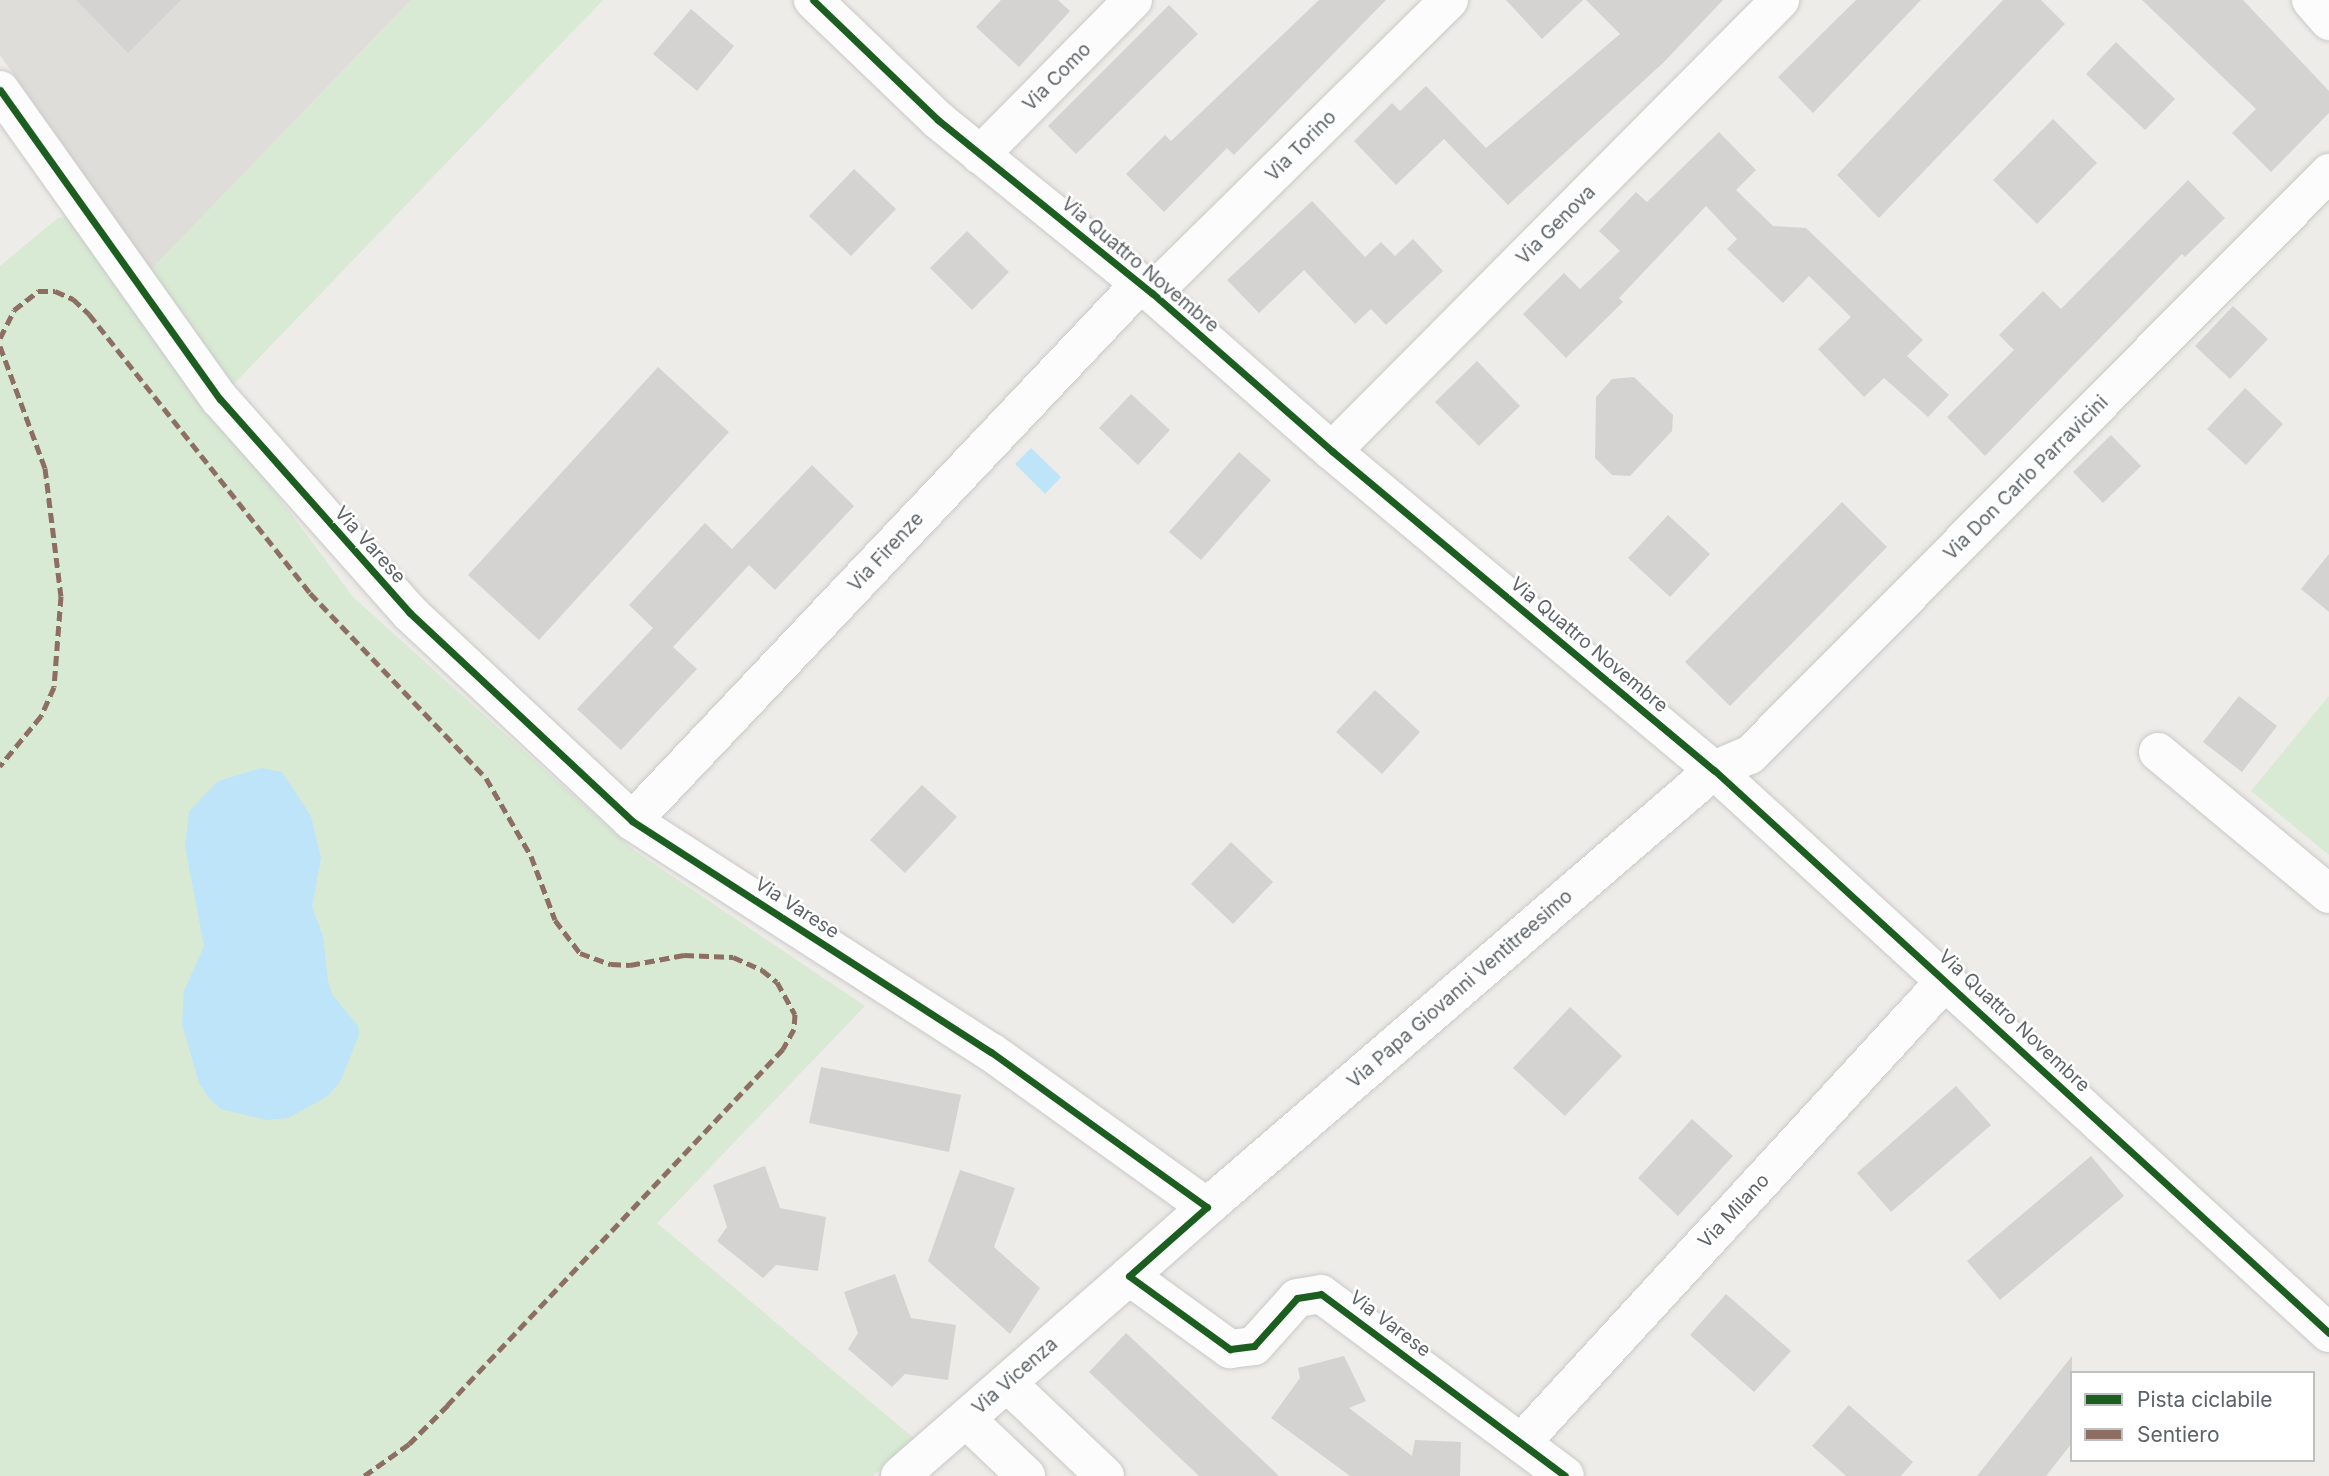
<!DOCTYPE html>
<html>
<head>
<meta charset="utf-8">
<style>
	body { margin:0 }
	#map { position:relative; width:2329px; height:1476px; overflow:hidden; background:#eeece8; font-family:Inter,sans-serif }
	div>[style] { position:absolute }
	.industrial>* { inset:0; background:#dfddd9 }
	.green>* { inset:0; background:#d8ead3 }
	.water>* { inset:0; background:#bde4f8 }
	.building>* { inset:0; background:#d4d3d1 }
	.roads { filter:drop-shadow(0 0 2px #c9c9c9) drop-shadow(0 0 2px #c9c9c9) }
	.minor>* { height:38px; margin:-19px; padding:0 19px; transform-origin:19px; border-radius:19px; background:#fcfcfc }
	.quiet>* { height:5px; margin-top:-2.5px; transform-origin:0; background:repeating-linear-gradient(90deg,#8d6e63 0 10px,transparent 0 15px) }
	.cycleway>* { height:7px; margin:-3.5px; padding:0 3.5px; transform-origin:3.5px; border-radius:3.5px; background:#1b5e20 }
	span { translate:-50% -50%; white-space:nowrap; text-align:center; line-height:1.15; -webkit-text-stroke:5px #fff; paint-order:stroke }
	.street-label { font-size:19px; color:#5d6367 }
	.legend { position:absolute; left:2070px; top:1371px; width:245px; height:91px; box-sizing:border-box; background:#fff; border:2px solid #bec1c2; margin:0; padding:9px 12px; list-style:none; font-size:21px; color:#5d6367 }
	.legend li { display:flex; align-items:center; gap:14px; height:35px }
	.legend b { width:35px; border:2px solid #bec1c2 }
</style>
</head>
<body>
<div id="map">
	<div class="industrial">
		<i style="clip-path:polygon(0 0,411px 0,151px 270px,0 55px)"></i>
	</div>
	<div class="green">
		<i style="clip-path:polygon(411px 0,603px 0,232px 386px,151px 270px)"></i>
		<i style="clip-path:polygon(69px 216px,353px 597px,635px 851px,865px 1006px,657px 1223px,915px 1439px,873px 1476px,0 1476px,0 266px,58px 218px)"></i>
		<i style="clip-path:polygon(2329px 696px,2329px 855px,2251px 791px)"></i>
	</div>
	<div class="water">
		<i style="clip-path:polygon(1031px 448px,1061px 477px,1045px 494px,1015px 464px)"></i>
		<i style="clip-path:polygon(261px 768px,282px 772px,311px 816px,321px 858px,312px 907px,323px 936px,328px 981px,332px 994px,358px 1026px,359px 1035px,340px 1082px,328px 1096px,288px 1118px,266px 1120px,221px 1109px,209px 1098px,199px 1083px,182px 1024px,184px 991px,204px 946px,185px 846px,189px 811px,218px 781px)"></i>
	</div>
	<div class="building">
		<i style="clip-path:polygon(76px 0,181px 0,128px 53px)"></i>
		<i style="clip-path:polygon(1001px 0,1058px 0,1070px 11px,1019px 67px,976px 27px)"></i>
		<i style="clip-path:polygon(1319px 0,1386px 0,1234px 155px,1227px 148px,1164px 212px,1126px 174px,1165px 135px,1171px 141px)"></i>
		<i style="clip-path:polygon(1506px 0,1583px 0,1542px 39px)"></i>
		<i style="clip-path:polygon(1586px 0,1723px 0,1663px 63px,1508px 205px,1444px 139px,1396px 185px,1354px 141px,1392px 103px,1400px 111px,1426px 86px,1486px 148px,1620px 34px)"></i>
		<i style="clip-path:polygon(1856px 0,1921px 0,1813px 113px,1778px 77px)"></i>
		<i style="clip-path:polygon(2003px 0,2041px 0,2065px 24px,1879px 218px,1837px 175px)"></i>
		<i style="clip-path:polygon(2142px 0,2243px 0,2329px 91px,2329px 113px,2271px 172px,2232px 133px,2256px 109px)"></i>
		<i style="clip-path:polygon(1169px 5px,1198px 34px,1076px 154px,1048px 126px)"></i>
		<i style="clip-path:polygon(691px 9px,734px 46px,697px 91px,653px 54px)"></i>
		<i style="clip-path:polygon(2116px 42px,2175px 99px,2145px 130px,2086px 74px)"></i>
		<i style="clip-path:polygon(2053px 119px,2097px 163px,2037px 224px,1993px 180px)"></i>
		<i style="clip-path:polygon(1719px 132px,1756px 170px,1736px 190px,1773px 226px,1806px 228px,1923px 340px,1907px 356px,1949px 395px,1928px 417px,1884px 378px,1864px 397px,1818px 349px,1851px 317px,1809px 276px,1783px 303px,1727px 249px,1737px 239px,1706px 206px,1619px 298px,1623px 302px,1566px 358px,1523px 314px,1564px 273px,1580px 289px,1620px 251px,1599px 231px,1636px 192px,1647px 202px)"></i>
		<i style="clip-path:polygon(854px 169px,896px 209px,851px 256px,809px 216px)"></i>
		<i style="clip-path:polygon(2188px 180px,2225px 218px,2185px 257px,2182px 254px,1985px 456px,1947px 417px,2014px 350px,1999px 335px,2043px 291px,2061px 309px)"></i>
		<i style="clip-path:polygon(1312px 201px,1365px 257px,1381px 242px,1395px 256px,1413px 239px,1443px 271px,1386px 325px,1371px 309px,1355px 324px,1304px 270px,1259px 313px,1227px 280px)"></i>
		<i style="clip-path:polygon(967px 231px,1009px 272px,972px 310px,930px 268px)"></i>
		<i style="clip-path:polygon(2233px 306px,2268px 339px,2230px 379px,2195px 346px)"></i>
		<i style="clip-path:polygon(1477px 361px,1520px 406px,1479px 446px,1435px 402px)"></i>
		<i style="clip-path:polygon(658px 367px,729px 432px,539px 640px,468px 575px)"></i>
		<i style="clip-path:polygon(1634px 377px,1673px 415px,1672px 431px,1630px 476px,1612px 475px,1595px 458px,1596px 397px,1612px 379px)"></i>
		<i style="clip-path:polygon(2245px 388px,2283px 424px,2246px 465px,2207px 429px)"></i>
		<i style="clip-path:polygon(1131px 394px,1170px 430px,1138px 465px,1099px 428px)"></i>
		<i style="clip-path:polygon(2111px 435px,2141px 466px,2103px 503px,2073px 472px)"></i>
		<i style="clip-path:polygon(1239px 452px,1271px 480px,1201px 560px,1169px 532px)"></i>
		<i style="clip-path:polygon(812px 465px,854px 506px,775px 590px,749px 565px,673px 647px,697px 669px,621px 750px,577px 709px,653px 628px,629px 605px,705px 523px,732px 549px)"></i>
		<i style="clip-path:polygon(1842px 502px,1887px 547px,1730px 706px,1685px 662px)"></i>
		<i style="clip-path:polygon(1668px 515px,1710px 554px,1670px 597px,1628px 558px)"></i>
		<i style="clip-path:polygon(2329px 554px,2329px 612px,2301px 589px)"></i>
		<i style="clip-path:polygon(1375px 690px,1420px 732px,1382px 774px,1336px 732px)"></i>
		<i style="clip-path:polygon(2239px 696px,2277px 726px,2242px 772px,2203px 742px)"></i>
		<i style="clip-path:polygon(922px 785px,957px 817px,905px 873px,870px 840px)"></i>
		<i style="clip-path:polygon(1231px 842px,1273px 882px,1233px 924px,1191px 884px)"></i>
		<i style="clip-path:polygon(1570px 1007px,1622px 1056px,1565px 1116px,1513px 1068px)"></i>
		<i style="clip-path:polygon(821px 1067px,961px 1095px,949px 1152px,809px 1123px)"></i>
		<i style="clip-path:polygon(1956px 1086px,1991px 1125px,1891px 1212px,1857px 1173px)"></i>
		<i style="clip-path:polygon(1692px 1119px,1733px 1156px,1678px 1216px,1638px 1178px)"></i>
		<i style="clip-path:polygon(2091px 1156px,2124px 1196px,2000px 1300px,1967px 1261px)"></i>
		<i style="clip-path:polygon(765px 1166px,780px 1208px,826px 1217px,818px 1271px,776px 1265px,763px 1278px,717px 1241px,727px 1227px,713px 1185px)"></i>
		<i style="clip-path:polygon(960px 1170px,1015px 1188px,994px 1247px,1040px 1288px,1010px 1334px,928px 1261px)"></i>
		<i style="clip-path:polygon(895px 1274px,911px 1318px,956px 1325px,948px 1380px,905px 1374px,892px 1387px,848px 1349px,858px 1333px,844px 1292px)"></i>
		<i style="clip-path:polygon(1726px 1294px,1791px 1351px,1754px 1392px,1690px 1335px)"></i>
		<i style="clip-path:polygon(1126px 1333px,1258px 1456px,1279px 1476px,1199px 1476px,1089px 1372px)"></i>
		<i style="clip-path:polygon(1344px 1356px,1366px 1401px,1349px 1408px,1412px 1456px,1415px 1440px,1461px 1442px,1460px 1476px,1350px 1476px,1271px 1418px,1300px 1378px,1298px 1368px)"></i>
		<i style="clip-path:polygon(2072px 1356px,2072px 1443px,2046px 1476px,1977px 1476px)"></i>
		<i style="clip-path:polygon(1849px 1405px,1913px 1462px,1901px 1476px,1846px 1476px,1812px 1446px)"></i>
	</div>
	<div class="roads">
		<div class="minor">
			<i style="left:813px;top:0;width:173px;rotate:43.8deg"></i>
			<i style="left:938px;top:120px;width:275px;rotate:39deg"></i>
			<i style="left:1152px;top:293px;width:240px;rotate:41.3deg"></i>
			<i style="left:1332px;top:451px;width:498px;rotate:39.9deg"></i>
			<i style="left:1714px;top:770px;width:834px;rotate:42.47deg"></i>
			<i style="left:2311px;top:0;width:28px;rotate:49deg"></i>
			<i style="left:0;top:90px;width:379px;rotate:54.6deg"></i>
			<i style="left:220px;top:399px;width:286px;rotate:48.4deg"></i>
			<i style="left:410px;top:613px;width:304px;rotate:43.1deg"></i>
			<i style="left:632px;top:821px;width:427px;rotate:32.8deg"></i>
			<i style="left:991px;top:1052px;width:266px;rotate:35.7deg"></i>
			<i style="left:1207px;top:1207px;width:104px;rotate:138.5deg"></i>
			<i style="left:1129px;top:1276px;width:125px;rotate:35.9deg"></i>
			<i style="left:1230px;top:1349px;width:24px;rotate:-7deg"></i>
			<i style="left:1254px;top:1346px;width:64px;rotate:-48.1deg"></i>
			<i style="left:1297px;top:1298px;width:24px;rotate:-9deg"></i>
			<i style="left:1321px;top:1294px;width:304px;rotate:36.7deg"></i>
			<i style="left:980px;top:155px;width:218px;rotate:-45.4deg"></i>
			<i style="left:1152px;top:293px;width:417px;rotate:-44.6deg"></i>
			<i style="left:1332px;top:451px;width:636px;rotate:-45.19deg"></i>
			<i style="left:2158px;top:752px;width:222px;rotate:39.7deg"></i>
			<i style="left:632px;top:821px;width:739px;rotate:-46.59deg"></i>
			<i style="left:1207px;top:1207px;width:669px;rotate:-40.76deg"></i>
			<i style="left:1714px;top:770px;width:39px;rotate:-23deg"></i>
			<i style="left:1750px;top:755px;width:821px;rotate:-45.15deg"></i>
			<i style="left:1007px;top:1383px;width:135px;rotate:43.5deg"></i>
			<i style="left:966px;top:1419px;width:83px;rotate:43.5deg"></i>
			<i style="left:1521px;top:1443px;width:630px;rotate:-47.44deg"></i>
			<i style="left:900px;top:1476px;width:304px;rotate:-41.1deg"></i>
		</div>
	</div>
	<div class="quiet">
		<i style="left:0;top:338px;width:31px;rotate:-63deg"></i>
		<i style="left:14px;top:310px;width:31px;rotate:-38deg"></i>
		<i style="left:38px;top:291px;width:17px"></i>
		<i style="left:55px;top:291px;width:20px;rotate:24deg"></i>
		<i style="left:73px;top:299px;width:22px;rotate:43deg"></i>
		<i style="left:89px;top:314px;width:356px;rotate:51.6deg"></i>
		<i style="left:310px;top:593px;width:255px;rotate:46.4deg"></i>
		<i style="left:486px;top:778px;width:90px;rotate:60deg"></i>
		<i style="left:531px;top:856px;width:68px;rotate:69.4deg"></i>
		<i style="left:555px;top:920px;width:41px;rotate:52.9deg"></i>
		<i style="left:580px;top:953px;width:33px;rotate:20deg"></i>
		<i style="left:611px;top:964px;width:19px;rotate:3deg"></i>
		<i style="left:630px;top:965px;width:55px;rotate:-10.5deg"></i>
		<i style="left:684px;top:955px;width:49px;rotate:2.3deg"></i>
		<i style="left:733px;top:957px;width:32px;rotate:24deg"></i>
		<i style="left:762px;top:970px;width:19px;rotate:39deg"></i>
		<i style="left:777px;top:982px;width:37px;rotate:61deg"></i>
		<i style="left:795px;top:1014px;width:15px;rotate:94deg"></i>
		<i style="left:794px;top:1029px;width:23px;rotate:119deg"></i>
		<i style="left:783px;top:1049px;width:489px;rotate:133.3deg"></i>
		<i style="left:448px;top:1405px;width:55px;rotate:135deg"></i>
		<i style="left:409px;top:1444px;width:55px;rotate:144.6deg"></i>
		<i style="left:0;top:346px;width:130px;rotate:69.8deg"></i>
		<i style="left:45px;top:468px;width:129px;rotate:82.9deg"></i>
		<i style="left:61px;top:596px;width:91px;rotate:94.4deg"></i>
		<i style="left:54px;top:687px;width:32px;rotate:114deg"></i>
		<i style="left:41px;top:716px;width:65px;rotate:129.4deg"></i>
	</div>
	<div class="cycleway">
		<i style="left:813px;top:0;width:173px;rotate:43.8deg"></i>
		<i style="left:938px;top:120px;width:275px;rotate:39deg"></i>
		<i style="left:1152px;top:293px;width:240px;rotate:41.3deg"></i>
		<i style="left:1332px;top:451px;width:498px;rotate:39.9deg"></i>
		<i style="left:1714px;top:770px;width:834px;rotate:42.47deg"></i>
		<i style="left:0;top:90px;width:379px;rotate:54.6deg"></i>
		<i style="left:220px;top:399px;width:286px;rotate:48.4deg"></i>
		<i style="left:410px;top:613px;width:304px;rotate:43.1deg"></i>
		<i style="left:632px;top:821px;width:427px;rotate:32.8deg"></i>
		<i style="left:991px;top:1052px;width:266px;rotate:35.7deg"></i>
		<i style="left:1207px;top:1207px;width:104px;rotate:138.5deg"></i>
		<i style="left:1129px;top:1276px;width:125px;rotate:35.9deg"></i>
		<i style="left:1230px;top:1349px;width:24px;rotate:-7deg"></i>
		<i style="left:1254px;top:1346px;width:64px;rotate:-48.1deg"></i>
		<i style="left:1297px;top:1298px;width:24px;rotate:-9deg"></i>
		<i style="left:1321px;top:1294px;width:304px;rotate:36.7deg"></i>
	</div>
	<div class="street-label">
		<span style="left:1057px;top:77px;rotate:-45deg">Via Como</span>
		<span style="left:1301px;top:146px;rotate:-45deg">Via Torino</span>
		<span style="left:1556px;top:225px;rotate:-45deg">Via Genova</span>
		<span style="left:1140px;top:265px;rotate:40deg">Via Quattro Novembre</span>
		<span style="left:2026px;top:478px;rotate:-45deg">Via Don Carlo Parravicini</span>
		<span style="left:370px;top:545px;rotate:48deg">Via Varese</span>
		<span style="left:886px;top:552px;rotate:-47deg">Via Firenze</span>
		<span style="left:1589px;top:645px;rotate:40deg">Via Quattro Novembre</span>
		<span style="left:797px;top:908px;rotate:33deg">Via Varese</span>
		<span style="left:1460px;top:989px;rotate:-41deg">Via Papa Giovanni Ventitreesimo</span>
		<span style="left:2014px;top:1021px;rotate:43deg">Via Quattro Novembre</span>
		<span style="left:1734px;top:1211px;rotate:-47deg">Via Milano</span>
		<span style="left:1390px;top:1324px;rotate:37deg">Via Varese</span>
		<span style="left:1015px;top:1376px;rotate:-41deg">Via Vicenza</span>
	</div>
	<ul class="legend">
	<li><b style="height:9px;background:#1b5e20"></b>Pista ciclabile</li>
	<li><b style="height:9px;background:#8d6e63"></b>Sentiero</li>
	</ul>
</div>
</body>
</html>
